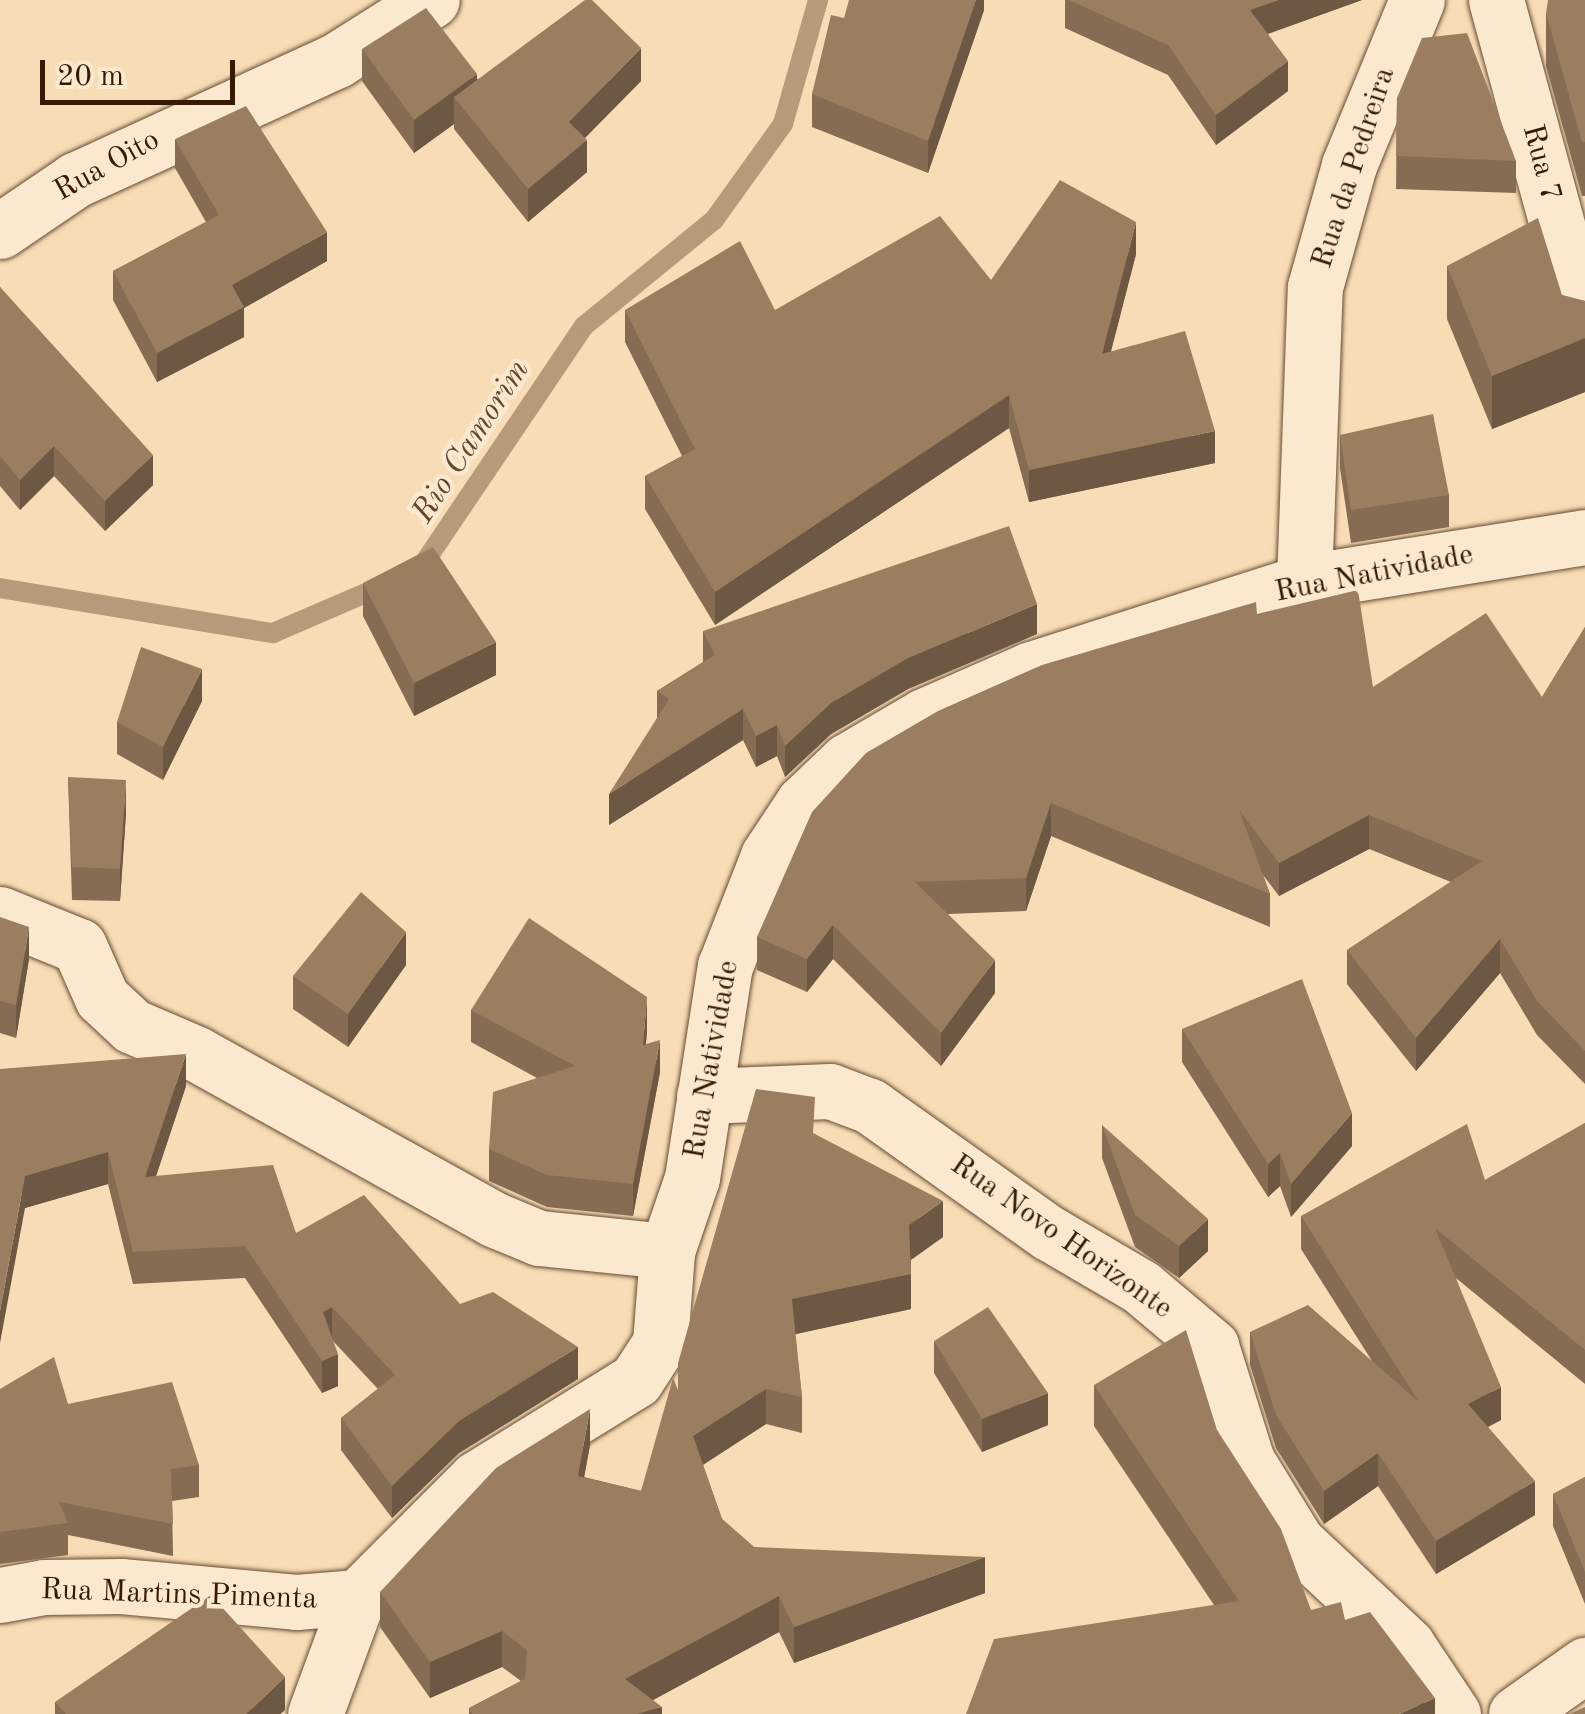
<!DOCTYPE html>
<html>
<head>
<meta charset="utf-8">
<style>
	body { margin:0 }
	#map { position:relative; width:1585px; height:1714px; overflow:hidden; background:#f7dcb5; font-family:"Old Standard TT",serif }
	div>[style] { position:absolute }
	.stream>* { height:20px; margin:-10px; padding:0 10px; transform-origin:10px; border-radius:10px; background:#b69a79 }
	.roads { filter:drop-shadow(0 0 2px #674a30) drop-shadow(0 0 2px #674a30) }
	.minor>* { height:55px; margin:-27.5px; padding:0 27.5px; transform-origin:27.5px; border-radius:27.5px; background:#fae8cf }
	.wall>* { inset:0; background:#856c53 }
	.shaded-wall>* { inset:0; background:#6c5843 }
	.building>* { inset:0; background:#9b7e60 }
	span { translate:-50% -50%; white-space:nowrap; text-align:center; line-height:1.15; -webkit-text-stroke:9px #fae8cf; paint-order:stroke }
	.street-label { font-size:30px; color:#371904 }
	.water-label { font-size:32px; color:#63462d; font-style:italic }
	.scale { position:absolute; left:40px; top:60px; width:195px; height:45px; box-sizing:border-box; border:5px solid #371904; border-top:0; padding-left:12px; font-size:30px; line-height:35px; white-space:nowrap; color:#371904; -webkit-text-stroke:8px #fae8cf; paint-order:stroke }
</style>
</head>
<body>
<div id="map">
	<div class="stream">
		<i style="left:420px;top:569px;width:293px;rotate:-56deg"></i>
		<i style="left:584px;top:326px;width:168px;rotate:-39.2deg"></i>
		<i style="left:714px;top:220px;width:118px;rotate:-54.3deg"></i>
		<i style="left:783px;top:124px;width:129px;rotate:-74.2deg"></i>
		<i style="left:0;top:588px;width:277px;rotate:9.4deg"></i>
		<i style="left:273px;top:633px;width:126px;rotate:-23.3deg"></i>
	</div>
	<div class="roads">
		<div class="minor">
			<i style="left:1496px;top:0;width:339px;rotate:74.8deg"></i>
			<i style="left:0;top:231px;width:91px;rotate:-34.2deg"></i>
			<i style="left:75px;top:180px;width:288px;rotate:-24.6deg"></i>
			<i style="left:337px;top:60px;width:112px;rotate:-32.3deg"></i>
			<i style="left:1304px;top:582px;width:295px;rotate:-87.9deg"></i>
			<i style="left:1315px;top:287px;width:127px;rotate:-74.4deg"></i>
			<i style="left:1349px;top:165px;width:178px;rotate:-67.6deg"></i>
			<i style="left:0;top:914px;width:85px;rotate:22.1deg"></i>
			<i style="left:79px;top:946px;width:57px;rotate:66.1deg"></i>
			<i style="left:102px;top:998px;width:41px;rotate:43deg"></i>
			<i style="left:132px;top:1026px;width:69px;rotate:23.2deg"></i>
			<i style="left:195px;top:1053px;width:341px;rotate:29.1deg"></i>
			<i style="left:493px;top:1219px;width:50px;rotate:22.4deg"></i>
			<i style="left:539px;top:1238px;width:129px;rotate:5.8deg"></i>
			<i style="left:704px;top:1096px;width:126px;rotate:-2.3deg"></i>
			<i style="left:830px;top:1091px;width:43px;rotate:20.6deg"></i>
			<i style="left:870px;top:1106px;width:219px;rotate:35.4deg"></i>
			<i style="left:1049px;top:1233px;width:107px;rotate:30.4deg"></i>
			<i style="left:1141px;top:1287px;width:92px;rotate:40.1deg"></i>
			<i style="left:1211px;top:1346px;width:121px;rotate:72.6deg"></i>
			<i style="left:1247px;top:1461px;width:95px;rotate:58.3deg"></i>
			<i style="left:1297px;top:1542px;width:151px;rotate:43.1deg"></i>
			<i style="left:1407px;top:1645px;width:83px;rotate:56.3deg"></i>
			<i style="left:0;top:1595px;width:45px;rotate:-10.3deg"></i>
			<i style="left:44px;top:1587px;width:77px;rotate:-0.7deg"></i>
			<i style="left:121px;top:1586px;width:176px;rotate:5.2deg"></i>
			<i style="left:296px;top:1602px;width:62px;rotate:-4.6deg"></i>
			<i style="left:315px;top:1714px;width:125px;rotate:-69.8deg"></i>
			<i style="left:358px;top:1597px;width:167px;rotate:-45deg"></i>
			<i style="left:476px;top:1479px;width:188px;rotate:-31.7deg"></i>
			<i style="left:636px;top:1380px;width:44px;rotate:-57deg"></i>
			<i style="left:660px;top:1343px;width:92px;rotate:-85.6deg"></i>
			<i style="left:667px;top:1251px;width:77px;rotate:-71.1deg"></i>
			<i style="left:692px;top:1178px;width:215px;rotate:-81.2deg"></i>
			<i style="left:725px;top:966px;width:118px;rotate:-68.6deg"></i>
			<i style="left:768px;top:856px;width:64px;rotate:-56.6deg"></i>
			<i style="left:803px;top:803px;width:61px;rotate:-43.7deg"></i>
			<i style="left:847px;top:761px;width:89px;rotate:-30.3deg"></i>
			<i style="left:924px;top:716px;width:117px;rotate:-23.7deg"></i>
			<i style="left:1031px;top:669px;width:287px;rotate:-17.7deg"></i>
			<i style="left:1304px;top:582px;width:285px;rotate:-9.1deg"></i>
			<i style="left:1516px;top:1714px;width:85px;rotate:-35.4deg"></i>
		</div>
	</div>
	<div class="wall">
		<i style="clip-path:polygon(984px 0,984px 10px,928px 173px,812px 127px,812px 94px,844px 18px)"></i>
		<i style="clip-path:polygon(1065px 0,1362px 0,1268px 34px,1288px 91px,1216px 145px,1168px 75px,1065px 28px)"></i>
		<i style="clip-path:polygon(1585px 0,1585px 196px,1582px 196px,1546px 66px,1546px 13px)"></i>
		<i style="clip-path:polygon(362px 49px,477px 79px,641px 81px,585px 138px,587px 172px,528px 222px,454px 129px,454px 124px,414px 153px,362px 81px)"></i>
		<i style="clip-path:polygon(1397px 98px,1516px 161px,1516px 193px,1396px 189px)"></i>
		<i style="clip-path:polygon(175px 139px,327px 261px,244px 308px,244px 337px,157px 382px,113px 300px,113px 271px,206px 222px,175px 168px)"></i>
		<i style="clip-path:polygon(1136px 254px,1111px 351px,1215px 463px,1029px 502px,1009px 428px,715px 625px,645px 509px,645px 476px,682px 456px,625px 342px,625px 310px,775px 310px,991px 280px)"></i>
		<i style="clip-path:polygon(1447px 266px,1585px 301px,1585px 392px,1492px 429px,1447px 319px)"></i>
		<i style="clip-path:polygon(0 287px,153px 485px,105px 531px,54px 476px,20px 510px,0 486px)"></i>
		<i style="clip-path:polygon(1340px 435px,1449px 495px,1449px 527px,1351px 543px,1340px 468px)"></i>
		<i style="clip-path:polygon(363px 583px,496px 675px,414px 716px,363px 616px)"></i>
		<i style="clip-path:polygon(1257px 614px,1373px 687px,1542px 697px,1585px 627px,1585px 1084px,1537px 1035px,1500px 973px,1416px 1071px,1347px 984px,1347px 950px,1451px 882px,1369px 849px,1279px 896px,1263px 875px,1270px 894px,1270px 927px,1051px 836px,1026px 911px,948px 914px,995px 993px,941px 1066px,833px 959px,807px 992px,757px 970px,757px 937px)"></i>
		<i style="clip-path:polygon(703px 631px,1037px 634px,908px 689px,831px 734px,785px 777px,777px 756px,756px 767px,743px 740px,609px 825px,657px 718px,657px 691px,703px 662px)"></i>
		<i style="clip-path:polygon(202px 701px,163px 780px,117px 754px,117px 722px)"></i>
		<i style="clip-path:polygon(68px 777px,126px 813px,120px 901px,72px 900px)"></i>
		<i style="clip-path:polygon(0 917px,29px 959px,16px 1038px,0 1033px)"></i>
		<i style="clip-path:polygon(406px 965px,348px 1047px,293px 1009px,293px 976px)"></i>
		<i style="clip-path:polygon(471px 1010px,647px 1030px,646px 1044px,660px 1072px,633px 1216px,547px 1207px,489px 1181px,489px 1149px,537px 1078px,471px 1042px)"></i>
		<i style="clip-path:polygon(1182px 1029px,1352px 1146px,1291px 1217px,1280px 1186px,1268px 1197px,1182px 1062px)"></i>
		<i style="clip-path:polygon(0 1069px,186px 1086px,156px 1176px,296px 1233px,460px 1304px,578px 1379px,459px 1453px,392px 1518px,341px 1450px,341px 1418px,378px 1389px,333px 1341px,338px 1386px,322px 1393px,245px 1278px,133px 1284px,108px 1184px,25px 1208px)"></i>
		<i style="clip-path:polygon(1585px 1123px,1585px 1384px,1456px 1278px,1501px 1420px,1488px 1427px,1535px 1515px,1436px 1574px,1378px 1486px,1324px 1524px,1276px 1448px,1250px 1365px,1250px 1332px,1372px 1361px,1301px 1249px,1301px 1216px,1485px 1180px)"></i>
		<i style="clip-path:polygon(1102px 1125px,1208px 1251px,1179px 1278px,1135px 1247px,1102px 1158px)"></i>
		<i style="clip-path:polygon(815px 1134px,943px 1237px,911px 1260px,911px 1309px,795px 1334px,802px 1397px,802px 1433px,766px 1424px,703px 1465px,722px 1519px,754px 1547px,985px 1593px,794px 1663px,779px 1632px,653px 1700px,662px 1714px,469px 1714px,469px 1708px,521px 1681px,502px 1667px,430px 1698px,380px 1627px,380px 1592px,590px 1445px,584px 1477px,641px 1491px,678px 1390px)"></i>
		<i style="clip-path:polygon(934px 1341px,1048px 1425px,982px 1452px,934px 1373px)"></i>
		<i style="clip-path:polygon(1094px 1385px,1217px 1430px,1311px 1610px,1345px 1620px,1435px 1714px,1214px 1605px,1094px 1426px)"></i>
		<i style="clip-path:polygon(0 1389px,68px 1404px,199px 1465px,199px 1497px,172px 1501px,173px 1556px,68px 1535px,68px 1555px,0 1564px)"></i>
		<i style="clip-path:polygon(1585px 1477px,1585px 1604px,1553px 1526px,1553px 1494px)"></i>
		<i style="clip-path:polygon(55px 1702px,285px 1710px,280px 1714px,55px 1714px)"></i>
	</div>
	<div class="shaded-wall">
		<i style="clip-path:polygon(976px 0,984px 0,984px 10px,928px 173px,928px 141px)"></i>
		<i style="clip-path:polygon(1279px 0,1362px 0,1250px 40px,1250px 10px)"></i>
		<i style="clip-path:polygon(641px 48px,641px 81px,569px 154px,569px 122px)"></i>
		<i style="clip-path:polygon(1288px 61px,1288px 91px,1216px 145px,1216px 115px)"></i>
		<i style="clip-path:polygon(477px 74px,477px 107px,454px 97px,454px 124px,414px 153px,414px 120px)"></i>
		<i style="clip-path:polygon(587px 140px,587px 172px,528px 222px,528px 189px)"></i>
		<i style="clip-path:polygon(1136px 222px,1136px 254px,1102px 386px,1102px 354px)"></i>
		<i style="clip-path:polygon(327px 232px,327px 261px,244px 308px,244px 337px,157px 382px,157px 353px,232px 285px)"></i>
		<i style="clip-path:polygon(1585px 338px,1585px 392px,1492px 429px,1492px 376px)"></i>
		<i style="clip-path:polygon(1009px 395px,1009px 428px,715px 625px,715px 592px)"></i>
		<i style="clip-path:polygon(1215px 431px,1215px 463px,1029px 502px,1029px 470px)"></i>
		<i style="clip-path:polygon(54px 446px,54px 476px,20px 510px,20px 480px)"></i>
		<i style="clip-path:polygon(153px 455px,153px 485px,105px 531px,105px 501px)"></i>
		<i style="clip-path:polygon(1037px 604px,1037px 634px,908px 689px,831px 734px,785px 777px,785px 746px,831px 703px,908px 658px)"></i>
		<i style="clip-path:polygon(496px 642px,496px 675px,414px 716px,414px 683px)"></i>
		<i style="clip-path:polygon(202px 669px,202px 701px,163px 780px,163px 747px)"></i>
		<i style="clip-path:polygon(743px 709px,743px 740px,609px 825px,609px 794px)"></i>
		<i style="clip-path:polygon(777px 725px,777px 756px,756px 767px,756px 736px)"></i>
		<i style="clip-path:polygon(126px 780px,126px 813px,120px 901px,120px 869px)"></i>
		<i style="clip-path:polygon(1051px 803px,1051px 836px,1026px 911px,1026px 878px)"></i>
		<i style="clip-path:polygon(1369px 815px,1369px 849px,1279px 896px,1279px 863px)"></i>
		<i style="clip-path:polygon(833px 925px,833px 959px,807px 992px,807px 959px)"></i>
		<i style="clip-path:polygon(29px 927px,29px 959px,16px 1038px,16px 1005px)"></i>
		<i style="clip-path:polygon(406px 932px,406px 965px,348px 1047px,348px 1014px)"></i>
		<i style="clip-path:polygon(1500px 939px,1500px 973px,1416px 1071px,1416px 1038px)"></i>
		<i style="clip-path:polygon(995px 960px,995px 993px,941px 1066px,941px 1033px)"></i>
		<i style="clip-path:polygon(647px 997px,647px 1030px,643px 1078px,643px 1045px)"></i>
		<i style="clip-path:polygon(660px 1040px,660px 1072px,633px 1216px,633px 1184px)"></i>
		<i style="clip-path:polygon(186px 1054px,186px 1086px,145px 1209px,145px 1177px)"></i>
		<i style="clip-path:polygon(1352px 1113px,1352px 1146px,1291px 1217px,1291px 1184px)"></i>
		<i style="clip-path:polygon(108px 1152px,108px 1184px,25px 1208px,0 1343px,0 1311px,25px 1176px)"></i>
		<i style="clip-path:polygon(1280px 1153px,1280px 1186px,1268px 1197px,1268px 1164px)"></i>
		<i style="clip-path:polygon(943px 1201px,943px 1237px,909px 1261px,909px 1225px)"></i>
		<i style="clip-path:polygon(1208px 1219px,1208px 1251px,1179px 1278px,1179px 1246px)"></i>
		<i style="clip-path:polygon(911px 1274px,911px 1309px,792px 1335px,792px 1299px)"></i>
		<i style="clip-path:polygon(332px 1307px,332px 1339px,323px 1312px)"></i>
		<i style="clip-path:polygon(578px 1347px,578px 1379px,459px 1453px,392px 1518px,392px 1486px,459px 1421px)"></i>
		<i style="clip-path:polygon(338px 1354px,338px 1386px,322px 1393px,322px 1361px)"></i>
		<i style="clip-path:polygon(1501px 1387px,1501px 1420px,1468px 1437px,1468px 1404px)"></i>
		<i style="clip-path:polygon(766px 1389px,766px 1424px,693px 1471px,693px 1436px)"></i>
		<i style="clip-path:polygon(1048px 1393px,1048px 1425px,982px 1452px,982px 1419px)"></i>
		<i style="clip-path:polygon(590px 1409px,590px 1445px,578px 1511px,578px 1476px)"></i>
		<i style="clip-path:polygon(1378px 1453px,1378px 1486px,1324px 1524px,1324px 1491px)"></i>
		<i style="clip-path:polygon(1535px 1481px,1535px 1515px,1436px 1574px,1436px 1541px)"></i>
		<i style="clip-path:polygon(985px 1557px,985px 1593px,794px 1663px,794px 1627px)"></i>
		<i style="clip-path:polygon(779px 1596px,779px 1632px,627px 1714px,625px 1679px)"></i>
		<i style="clip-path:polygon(502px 1631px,502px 1667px,430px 1698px,430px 1662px)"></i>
		<i style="clip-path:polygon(285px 1677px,285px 1710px,280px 1714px,246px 1714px)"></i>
		<i style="clip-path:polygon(1435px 1698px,1435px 1714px,1399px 1714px)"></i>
		<i style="clip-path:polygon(662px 1707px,662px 1714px,636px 1714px)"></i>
	</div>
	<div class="building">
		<i style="clip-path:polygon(585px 0,592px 0,641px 48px,569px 122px,587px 140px,528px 189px,454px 97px)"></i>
		<i style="clip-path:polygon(849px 0,976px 0,928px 141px,812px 94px,831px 15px,844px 18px)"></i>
		<i style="clip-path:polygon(1069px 0,1279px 0,1250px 10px,1288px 61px,1216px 115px,1168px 45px)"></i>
		<i style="clip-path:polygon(1548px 0,1585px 0,1585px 142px,1582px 142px,1546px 13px)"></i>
		<i style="clip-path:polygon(426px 8px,477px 74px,414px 120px,362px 49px)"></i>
		<i style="clip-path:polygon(1467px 33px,1516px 161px,1396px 156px,1397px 98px,1422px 38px)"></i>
		<i style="clip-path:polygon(246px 106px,327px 232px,232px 285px,244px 307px,157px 353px,113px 271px,219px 215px,175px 139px)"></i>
		<i style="clip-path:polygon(1060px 180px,1136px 222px,1102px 354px,1185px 331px,1215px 431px,1029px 470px,1009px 395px,715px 592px,645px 476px,695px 449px,625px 310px,740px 241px,775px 310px,940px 216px,991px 280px)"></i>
		<i style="clip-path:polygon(1538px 218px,1562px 295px,1585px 301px,1585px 338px,1492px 376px,1447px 266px)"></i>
		<i style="clip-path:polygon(0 287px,153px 455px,105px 501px,54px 446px,20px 480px,0 456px)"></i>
		<i style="clip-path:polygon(1433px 414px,1449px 495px,1351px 510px,1340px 435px)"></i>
		<i style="clip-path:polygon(1009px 526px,1037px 604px,908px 658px,831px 703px,785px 746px,777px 725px,756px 736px,743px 709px,609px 794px,669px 699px,657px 691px,715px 655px,703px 631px)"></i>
		<i style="clip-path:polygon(433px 547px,496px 642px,414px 683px,363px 583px)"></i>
		<i style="clip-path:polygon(1358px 590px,1373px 687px,1486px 613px,1542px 697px,1585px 627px,1585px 1051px,1537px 1001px,1500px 939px,1416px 1038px,1347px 950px,1482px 861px,1369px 815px,1279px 863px,1239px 810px,1270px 894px,1051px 803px,1026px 878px,915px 882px,995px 960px,941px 1033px,833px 925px,807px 959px,757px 937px,812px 812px,866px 753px,938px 711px,1042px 665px,1256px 602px,1257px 614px)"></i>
		<i style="clip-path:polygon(141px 647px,202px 669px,163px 747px,117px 722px)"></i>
		<i style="clip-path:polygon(68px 777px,126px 780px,120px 869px,72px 867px)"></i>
		<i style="clip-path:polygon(361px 892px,406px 932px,348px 1014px,293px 976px)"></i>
		<i style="clip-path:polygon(0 917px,29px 927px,16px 1005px,0 1001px)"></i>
		<i style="clip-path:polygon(529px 918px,647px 997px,643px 1045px,660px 1040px,633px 1184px,547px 1175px,489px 1149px,493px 1092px,575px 1066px,471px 1010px)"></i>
		<i style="clip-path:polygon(1302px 979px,1352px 1113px,1291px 1184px,1280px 1153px,1268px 1164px,1182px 1029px)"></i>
		<i style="clip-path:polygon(186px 1054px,145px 1177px,273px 1165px,296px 1233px,364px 1195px,460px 1304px,493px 1292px,578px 1347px,459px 1421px,392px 1486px,341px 1418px,395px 1375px,332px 1307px,323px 1312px,338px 1354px,322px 1361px,245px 1246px,133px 1252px,108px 1152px,25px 1176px,0 1311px,0 1069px)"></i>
		<i style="clip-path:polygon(756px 1089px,815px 1097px,813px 1133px,943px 1201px,909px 1225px,911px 1274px,792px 1299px,802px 1397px,766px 1389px,693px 1436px,722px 1519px,754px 1547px,985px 1557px,794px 1627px,779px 1596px,625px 1679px,662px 1707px,636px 1714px,472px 1714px,469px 1708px,525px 1679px,527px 1650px,502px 1631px,430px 1662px,380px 1592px,496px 1468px,590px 1409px,578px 1476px,641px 1491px,673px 1378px,678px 1390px,678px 1363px)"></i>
		<i style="clip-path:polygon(1585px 1123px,1585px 1350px,1435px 1228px,1501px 1387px,1468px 1404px,1535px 1481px,1436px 1541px,1378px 1453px,1324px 1491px,1276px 1415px,1250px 1332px,1308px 1305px,1419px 1402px,1301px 1216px,1467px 1124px,1485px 1180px)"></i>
		<i style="clip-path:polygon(1102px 1125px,1208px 1219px,1179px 1246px,1135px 1215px)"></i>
		<i style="clip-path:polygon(988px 1307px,1048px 1393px,982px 1419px,934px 1341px)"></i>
		<i style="clip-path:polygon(1186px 1330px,1217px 1430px,1281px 1529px,1311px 1610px,1341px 1602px,1345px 1620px,1370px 1612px,1435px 1698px,1399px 1714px,966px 1714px,994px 1639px,1239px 1601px,1094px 1385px)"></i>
		<i style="clip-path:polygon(54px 1357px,68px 1404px,172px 1382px,199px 1465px,171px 1469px,173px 1524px,59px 1502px,68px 1523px,0 1532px,0 1389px)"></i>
		<i style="clip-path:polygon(1585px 1477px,1585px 1572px,1553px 1494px)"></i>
		<i style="clip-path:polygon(211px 1595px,285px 1677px,246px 1714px,66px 1714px,55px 1702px)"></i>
		<i style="clip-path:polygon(1585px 1707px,1585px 1714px,1569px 1714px)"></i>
	</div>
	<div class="street-label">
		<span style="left:1541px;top:163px;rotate:75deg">Rua 7</span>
		<span style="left:107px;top:166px;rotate:-29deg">Rua Oito</span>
		<span style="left:1354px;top:168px;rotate:-72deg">Rua da Pedreira</span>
		<span style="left:1374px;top:574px;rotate:-11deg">Rua Natividade</span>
		<span style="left:712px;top:1060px;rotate:-80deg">Rua Natividade</span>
		<span style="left:1061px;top:1237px;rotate:35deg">Rua Novo Horizonte</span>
		<span style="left:179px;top:1595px;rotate:2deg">Rua Martins Pimenta</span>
	</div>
	<div class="water-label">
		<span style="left:472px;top:442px;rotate:-57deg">Rio Camorim</span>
	</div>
	<div class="scale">20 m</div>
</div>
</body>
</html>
